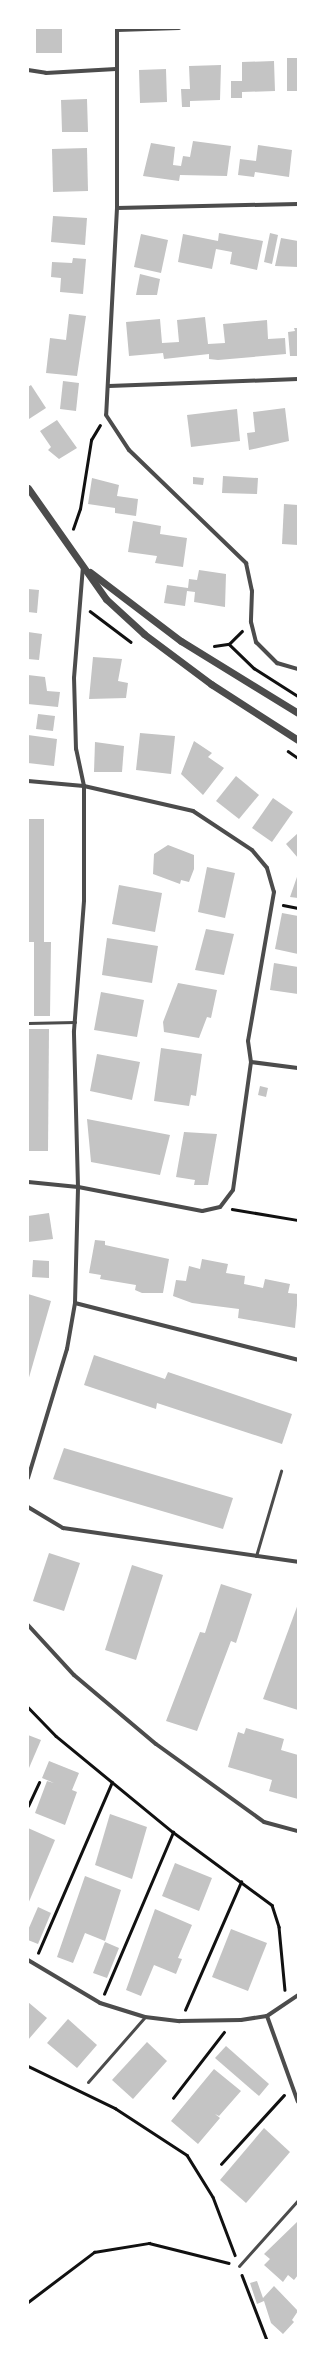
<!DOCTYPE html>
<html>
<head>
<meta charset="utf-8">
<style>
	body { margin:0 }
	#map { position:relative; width:326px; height:2368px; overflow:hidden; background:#fff; font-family:Lato,sans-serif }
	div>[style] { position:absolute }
	.building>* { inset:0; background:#c4c4c4 }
	.path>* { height:2.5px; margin:-1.25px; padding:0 1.25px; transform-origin:1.25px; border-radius:1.25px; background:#111 }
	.service>* { height:3px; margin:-1.5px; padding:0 1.5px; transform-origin:1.5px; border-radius:1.5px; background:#4c4c4c }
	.minor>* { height:4px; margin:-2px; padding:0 2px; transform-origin:2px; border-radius:2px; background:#4c4c4c }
	.tertiary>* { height:7px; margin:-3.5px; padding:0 3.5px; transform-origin:3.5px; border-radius:3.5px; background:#4c4c4c }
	span { translate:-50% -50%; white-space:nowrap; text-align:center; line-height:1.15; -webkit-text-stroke:4px #fff; paint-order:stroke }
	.frame { position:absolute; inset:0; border:29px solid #fff; pointer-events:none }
</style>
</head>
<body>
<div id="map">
	<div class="building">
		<i style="clip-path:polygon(36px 28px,62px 28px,62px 53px,36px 53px)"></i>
		<i style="clip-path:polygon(287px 58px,298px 58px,298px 91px,287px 91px)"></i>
		<i style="clip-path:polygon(274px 61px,275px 91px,242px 92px,242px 98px,231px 98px,231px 81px,242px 81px,242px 62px)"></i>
		<i style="clip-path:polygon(221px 65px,220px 100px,190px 101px,190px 107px,182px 107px,181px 89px,190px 89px,189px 66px)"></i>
		<i style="clip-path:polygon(166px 69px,167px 102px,140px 103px,139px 70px)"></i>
		<i style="clip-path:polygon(87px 99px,88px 132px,62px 132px,61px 100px)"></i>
		<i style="clip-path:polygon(193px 141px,231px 146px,227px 176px,180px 175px,179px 181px,143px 176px,151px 143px,175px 147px,173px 165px,181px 166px,183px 156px,190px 157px)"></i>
		<i style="clip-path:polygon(258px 145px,292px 150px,289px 177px,255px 172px,254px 177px,238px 175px,240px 159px,256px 161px)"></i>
		<i style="clip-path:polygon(87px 148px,88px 191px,53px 192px,52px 149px)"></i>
		<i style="clip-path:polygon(53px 216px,87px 218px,85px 245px,51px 242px)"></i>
		<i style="clip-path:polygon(219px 233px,263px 241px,257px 270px,230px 264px,232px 252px,216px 249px,212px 269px,178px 262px,183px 234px,218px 241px)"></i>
		<i style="clip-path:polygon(270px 233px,278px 235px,272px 264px,264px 262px)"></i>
		<i style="clip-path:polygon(141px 234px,168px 240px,161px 273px,134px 267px)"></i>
		<i style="clip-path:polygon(281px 238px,298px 241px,298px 267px,275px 266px)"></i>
		<i style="clip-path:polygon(73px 258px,86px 259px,83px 294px,60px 292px,61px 278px,51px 277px,52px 262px,72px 263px)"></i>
		<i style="clip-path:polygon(140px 274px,160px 279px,157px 295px,136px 295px)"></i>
		<i style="clip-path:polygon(69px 314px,86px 316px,77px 376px,46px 373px,50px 338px,66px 340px)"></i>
		<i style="clip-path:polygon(205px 317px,208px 344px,225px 343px,223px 324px,267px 320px,268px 339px,285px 338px,286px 354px,218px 360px,209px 359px,209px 354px,164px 359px,163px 353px,129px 356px,126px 322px,160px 319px,162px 343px,179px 342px,177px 320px)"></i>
		<i style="clip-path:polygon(294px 328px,298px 328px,298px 356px,290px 356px,288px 332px,295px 331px)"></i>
		<i style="clip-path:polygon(63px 381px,79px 383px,76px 411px,60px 409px)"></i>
		<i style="clip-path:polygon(31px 385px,46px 408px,29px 419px,28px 387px)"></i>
		<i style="clip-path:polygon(285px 408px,289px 441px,249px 450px,247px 433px,255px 432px,253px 412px)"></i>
		<i style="clip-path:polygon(237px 409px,240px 441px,191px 447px,187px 415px)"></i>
		<i style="clip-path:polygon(57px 420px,77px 448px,59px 459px,48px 450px,51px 447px,40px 431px)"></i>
		<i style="clip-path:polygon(223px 476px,258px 478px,257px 494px,222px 493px)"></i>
		<i style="clip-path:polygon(193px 477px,204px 478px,203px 485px,193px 484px)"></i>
		<i style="clip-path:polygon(92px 478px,119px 485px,117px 496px,138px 499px,136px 516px,115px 513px,115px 508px,88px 504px)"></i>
		<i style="clip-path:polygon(284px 504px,298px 505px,298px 545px,282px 544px)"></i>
		<i style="clip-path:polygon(133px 521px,161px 526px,160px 534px,187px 538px,183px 567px,155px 563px,157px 556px,128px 552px)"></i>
		<i style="clip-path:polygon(199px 570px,226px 574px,225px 607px,194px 602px,195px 592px,187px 591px,185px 606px,164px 603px,167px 585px,188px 588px,189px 579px,197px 580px)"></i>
		<i style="clip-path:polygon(28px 589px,39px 590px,37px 613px,28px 612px)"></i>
		<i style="clip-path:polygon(28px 632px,42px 634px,39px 660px,28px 659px)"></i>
		<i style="clip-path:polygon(93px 657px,122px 659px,118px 681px,128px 683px,126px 698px,89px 699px)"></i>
		<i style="clip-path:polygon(28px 675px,45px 677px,47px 691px,60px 692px,58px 707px,28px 704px)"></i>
		<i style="clip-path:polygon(38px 714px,55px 716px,53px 731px,36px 729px)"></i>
		<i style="clip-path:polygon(140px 733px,175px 736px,171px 774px,136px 770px)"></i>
		<i style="clip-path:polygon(28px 735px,57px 739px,54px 766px,28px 763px)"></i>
		<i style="clip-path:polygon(194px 741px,212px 753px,208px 757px,224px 768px,203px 795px,181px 774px)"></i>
		<i style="clip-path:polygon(95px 742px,124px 746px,122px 772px,94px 772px)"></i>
		<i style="clip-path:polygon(236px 776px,259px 795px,239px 819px,216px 801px)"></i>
		<i style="clip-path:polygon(273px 798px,293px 812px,272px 842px,252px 828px)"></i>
		<i style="clip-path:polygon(28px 819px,44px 819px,44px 942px,51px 942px,50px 1016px,34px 1016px,34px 942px,28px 942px)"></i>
		<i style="clip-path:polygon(298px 833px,298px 858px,286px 844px)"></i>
		<i style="clip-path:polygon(168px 845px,194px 855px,194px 869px,189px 882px,181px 880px,180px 884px,153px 874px,154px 854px)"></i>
		<i style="clip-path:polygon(207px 867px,235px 873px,225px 918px,198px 912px)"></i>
		<i style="clip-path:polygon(298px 874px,298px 898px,290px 897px)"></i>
		<i style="clip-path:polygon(119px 885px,162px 893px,155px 932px,112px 924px)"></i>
		<i style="clip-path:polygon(282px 913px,298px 916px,298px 954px,275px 949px)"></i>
		<i style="clip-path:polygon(206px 929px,234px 934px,224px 975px,195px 970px)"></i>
		<i style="clip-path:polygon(107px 938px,158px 946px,152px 983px,102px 975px)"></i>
		<i style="clip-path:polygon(274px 963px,298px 967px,298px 994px,270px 990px)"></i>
		<i style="clip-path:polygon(178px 983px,217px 990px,211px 1018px,207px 1017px,199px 1038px,164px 1032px,163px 1022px)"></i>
		<i style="clip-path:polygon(101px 992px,144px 1000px,137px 1037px,94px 1030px)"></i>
		<i style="clip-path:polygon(28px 1029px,49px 1029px,48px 1151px,28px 1151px)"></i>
		<i style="clip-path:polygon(161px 1048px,202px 1054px,196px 1096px,191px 1095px,189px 1106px,154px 1101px)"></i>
		<i style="clip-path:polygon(97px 1054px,140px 1062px,132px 1100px,90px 1091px)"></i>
		<i style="clip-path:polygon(260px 1086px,268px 1088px,266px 1097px,258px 1095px)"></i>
		<i style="clip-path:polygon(87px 1119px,170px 1135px,160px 1175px,91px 1162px)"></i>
		<i style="clip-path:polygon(184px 1132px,217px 1134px,208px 1185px,194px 1185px,195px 1180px,176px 1177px)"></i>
		<i style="clip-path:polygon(49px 1213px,53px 1239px,28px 1242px,28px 1216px)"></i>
		<i style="clip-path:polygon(95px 1240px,105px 1241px,105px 1245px,169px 1259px,163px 1293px,142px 1293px,135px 1290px,136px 1285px,100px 1279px,101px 1275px,89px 1273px)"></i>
		<i style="clip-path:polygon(202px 1259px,228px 1264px,226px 1273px,245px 1276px,244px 1284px,263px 1288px,265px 1279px,290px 1284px,288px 1293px,298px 1294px,295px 1328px,238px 1318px,239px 1309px,192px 1303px,173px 1296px,176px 1280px,186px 1281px,189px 1266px,200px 1269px)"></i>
		<i style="clip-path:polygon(33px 1260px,49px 1261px,49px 1278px,32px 1277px)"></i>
		<i style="clip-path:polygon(28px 1294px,51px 1301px,28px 1381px)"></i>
		<i style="clip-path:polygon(94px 1355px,165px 1379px,168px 1372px,292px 1414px,282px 1444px,157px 1403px,156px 1409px,84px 1385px)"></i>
		<i style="clip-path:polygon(64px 1448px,233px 1498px,223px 1529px,53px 1479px)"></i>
		<i style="clip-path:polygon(49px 1553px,80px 1563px,64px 1611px,33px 1601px)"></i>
		<i style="clip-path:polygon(132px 1565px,163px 1575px,136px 1660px,105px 1650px)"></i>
		<i style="clip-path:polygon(221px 1584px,252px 1594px,236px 1643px,231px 1641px,197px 1731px,166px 1721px,200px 1632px,205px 1633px)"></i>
		<i style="clip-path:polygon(298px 1604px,298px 1710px,263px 1699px)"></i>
		<i style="clip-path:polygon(246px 1728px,284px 1739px,281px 1750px,298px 1755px,298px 1799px,269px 1791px,272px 1780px,228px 1767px,238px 1732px,244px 1734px)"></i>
		<i style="clip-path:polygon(28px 1735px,41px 1740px,29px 1768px,28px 1767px)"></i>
		<i style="clip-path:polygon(49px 1761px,79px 1773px,72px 1790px,77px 1792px,65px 1825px,35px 1813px,47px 1781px,54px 1783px,42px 1778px)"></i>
		<i style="clip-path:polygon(110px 1814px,147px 1827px,132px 1879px,95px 1865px)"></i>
		<i style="clip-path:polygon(28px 1828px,55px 1840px,28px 1904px)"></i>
		<i style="clip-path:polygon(175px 1863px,212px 1878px,199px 1911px,162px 1896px)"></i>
		<i style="clip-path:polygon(85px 1876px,121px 1890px,105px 1941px,85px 1933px,73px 1963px,57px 1957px)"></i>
		<i style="clip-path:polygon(38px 1907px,51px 1913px,38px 1944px,28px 1940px,28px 1930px)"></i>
		<i style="clip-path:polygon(155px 1909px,192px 1925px,178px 1958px,182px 1959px,176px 1974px,154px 1965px,141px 1996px,126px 1990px)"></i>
		<i style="clip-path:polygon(231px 1929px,267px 1943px,248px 1991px,212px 1977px)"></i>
		<i style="clip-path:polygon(105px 1942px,119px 1948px,107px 1978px,93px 1973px)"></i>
		<i style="clip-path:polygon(28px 2002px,47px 2018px,28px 2040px)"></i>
		<i style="clip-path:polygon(68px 2019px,97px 2045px,77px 2068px,47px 2043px)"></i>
		<i style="clip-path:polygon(147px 2042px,167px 2061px,133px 2099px,112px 2080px)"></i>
		<i style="clip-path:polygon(226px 2046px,269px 2084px,259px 2096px,215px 2058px)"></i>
		<i style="clip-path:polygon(214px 2069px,241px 2091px,219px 2116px,215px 2114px,220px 2118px,198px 2144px,171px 2121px)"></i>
		<i style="clip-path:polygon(264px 2128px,290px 2152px,246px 2203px,220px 2180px)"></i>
		<i style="clip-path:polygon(298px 2221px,298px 2275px,294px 2280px,288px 2275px,283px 2282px,264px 2265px,270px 2259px,264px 2254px)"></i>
		<i style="clip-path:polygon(257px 2281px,263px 2298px,274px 2286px,298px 2311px,292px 2320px,294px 2322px,283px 2334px,271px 2323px,264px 2301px,257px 2304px,250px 2283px)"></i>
	</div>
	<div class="path">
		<i style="left:73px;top:529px;width:21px;rotate:-71deg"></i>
		<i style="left:80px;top:509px;width:70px;rotate:-80.9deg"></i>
		<i style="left:91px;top:440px;width:17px;rotate:-59deg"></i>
		<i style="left:90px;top:611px;width:51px;rotate:37.1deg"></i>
		<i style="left:229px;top:644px;width:35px;rotate:44deg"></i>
		<i style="left:254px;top:668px;width:52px;rotate:32.5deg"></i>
		<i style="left:214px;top:646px;width:15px;rotate:-8deg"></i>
		<i style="left:229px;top:644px;width:18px;rotate:-45deg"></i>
		<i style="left:288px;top:751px;width:12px;rotate:35deg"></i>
		<i style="left:283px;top:905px;width:15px;rotate:11deg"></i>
		<i style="left:232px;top:1209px;width:67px;rotate:9.5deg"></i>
		<i style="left:28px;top:1707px;width:40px;rotate:46deg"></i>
		<i style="left:56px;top:1736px;width:151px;rotate:39.4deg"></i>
		<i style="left:173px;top:1832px;width:123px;rotate:36.4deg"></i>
		<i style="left:272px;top:1905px;width:23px;rotate:72deg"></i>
		<i style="left:279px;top:1927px;width:63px;rotate:84.6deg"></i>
		<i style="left:28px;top:1806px;width:26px;rotate:-65deg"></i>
		<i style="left:38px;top:1953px;width:186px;rotate:-66.6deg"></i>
		<i style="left:104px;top:1994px;width:176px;rotate:-66.9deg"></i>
		<i style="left:185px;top:2010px;width:140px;rotate:-66.4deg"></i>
		<i style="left:28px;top:2066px;width:97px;rotate:25.8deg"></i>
		<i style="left:115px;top:2108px;width:86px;rotate:33.1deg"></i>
		<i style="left:187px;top:2155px;width:49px;rotate:58.2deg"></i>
		<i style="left:213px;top:2197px;width:62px;rotate:69.2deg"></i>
		<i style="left:173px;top:2098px;width:83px;rotate:-52.3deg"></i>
		<i style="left:221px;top:2164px;width:93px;rotate:-47.6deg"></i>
		<i style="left:242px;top:2275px;width:70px;rotate:69deg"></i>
		<i style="left:28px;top:2302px;width:83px;rotate:-37.1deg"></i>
		<i style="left:94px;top:2252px;width:56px;rotate:-9.3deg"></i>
		<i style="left:149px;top:2243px;width:82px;rotate:14deg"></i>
	</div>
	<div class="service">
		<i style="left:28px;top:1023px;width:47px;rotate:-1.2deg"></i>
		<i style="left:256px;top:1556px;width:89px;rotate:-73.6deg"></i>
		<i style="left:88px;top:2082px;width:86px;rotate:-48.8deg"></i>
		<i style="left:239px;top:2266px;width:89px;rotate:-48.2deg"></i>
	</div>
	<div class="minor">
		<i style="left:117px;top:28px;width:180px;rotate:90deg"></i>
		<i style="left:117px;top:208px;width:207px;rotate:93deg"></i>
		<i style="left:106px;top:415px;width:42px;rotate:56.7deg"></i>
		<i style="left:129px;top:450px;width:163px;rotate:44deg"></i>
		<i style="left:246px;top:563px;width:29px;rotate:78deg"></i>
		<i style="left:252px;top:591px;width:31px;rotate:92deg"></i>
		<i style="left:251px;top:622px;width:21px;rotate:76deg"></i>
		<i style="left:256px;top:642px;width:30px;rotate:45deg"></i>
		<i style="left:277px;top:663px;width:22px;rotate:16deg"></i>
		<i style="left:117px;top:30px;width:62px;rotate:-1.8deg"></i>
		<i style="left:28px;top:70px;width:18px;rotate:9deg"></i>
		<i style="left:46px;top:73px;width:70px;rotate:-3.3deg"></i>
		<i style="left:117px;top:208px;width:181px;rotate:-1.3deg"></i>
		<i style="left:109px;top:386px;width:189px;rotate:-2.1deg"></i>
		<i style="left:28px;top:781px;width:56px;rotate:5.1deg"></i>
		<i style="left:84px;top:786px;width:112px;rotate:12.9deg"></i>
		<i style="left:193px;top:811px;width:71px;rotate:33.5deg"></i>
		<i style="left:252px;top:850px;width:23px;rotate:50deg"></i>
		<i style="left:267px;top:868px;width:25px;rotate:74deg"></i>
		<i style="left:274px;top:892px;width:151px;rotate:99.9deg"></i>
		<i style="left:248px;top:1041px;width:21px;rotate:82deg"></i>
		<i style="left:251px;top:1062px;width:129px;rotate:98deg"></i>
		<i style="left:233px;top:1190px;width:21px;rotate:127deg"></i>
		<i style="left:220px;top:1207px;width:18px;rotate:167deg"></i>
		<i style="left:202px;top:1211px;width:126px;rotate:-169deg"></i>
		<i style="left:78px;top:1187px;width:50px;rotate:-174.3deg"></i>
		<i style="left:251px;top:1062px;width:47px;rotate:7.3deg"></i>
		<i style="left:75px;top:1303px;width:230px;rotate:14.3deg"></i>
		<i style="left:28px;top:1478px;width:135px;rotate:-73.2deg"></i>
		<i style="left:67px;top:1349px;width:47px;rotate:-80.1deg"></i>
		<i style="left:75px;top:1303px;width:116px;rotate:-88.5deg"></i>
		<i style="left:78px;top:1187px;width:156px;rotate:-91.5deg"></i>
		<i style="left:74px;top:1031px;width:131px;rotate:-85.6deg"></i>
		<i style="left:84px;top:900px;width:114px;rotate:-90deg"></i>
		<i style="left:84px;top:786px;width:38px;rotate:-102deg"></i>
		<i style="left:76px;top:749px;width:71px;rotate:-91.6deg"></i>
		<i style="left:74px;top:678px;width:111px;rotate:-85.4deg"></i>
		<i style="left:28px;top:1507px;width:41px;rotate:31deg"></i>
		<i style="left:63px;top:1528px;width:237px;rotate:8.2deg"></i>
		<i style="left:28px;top:1625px;width:68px;rotate:47.4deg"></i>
		<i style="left:74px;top:1675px;width:107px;rotate:40.1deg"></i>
		<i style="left:156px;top:1744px;width:133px;rotate:35.8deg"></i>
		<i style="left:264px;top:1822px;width:35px;rotate:15deg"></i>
		<i style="left:28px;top:1960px;width:84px;rotate:30.8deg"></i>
		<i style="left:100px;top:2003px;width:47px;rotate:17.3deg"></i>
		<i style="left:145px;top:2017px;width:35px;rotate:7deg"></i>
		<i style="left:180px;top:2021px;width:61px;rotate:-0.9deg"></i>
		<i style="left:241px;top:2020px;width:26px;rotate:-9deg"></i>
		<i style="left:267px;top:2016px;width:37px;rotate:-34deg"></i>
		<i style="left:267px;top:2016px;width:91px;rotate:70.2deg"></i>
	</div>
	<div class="tertiary">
		<i style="left:28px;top:488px;width:136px;rotate:54.9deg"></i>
		<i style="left:106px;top:599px;width:52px;rotate:42.6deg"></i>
		<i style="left:144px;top:634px;width:84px;rotate:36.7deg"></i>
		<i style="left:211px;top:684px;width:103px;rotate:32.8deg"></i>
		<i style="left:90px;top:572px;width:114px;rotate:37.2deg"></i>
		<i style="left:181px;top:641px;width:137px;rotate:31.6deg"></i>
	</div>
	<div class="frame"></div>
</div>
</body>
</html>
